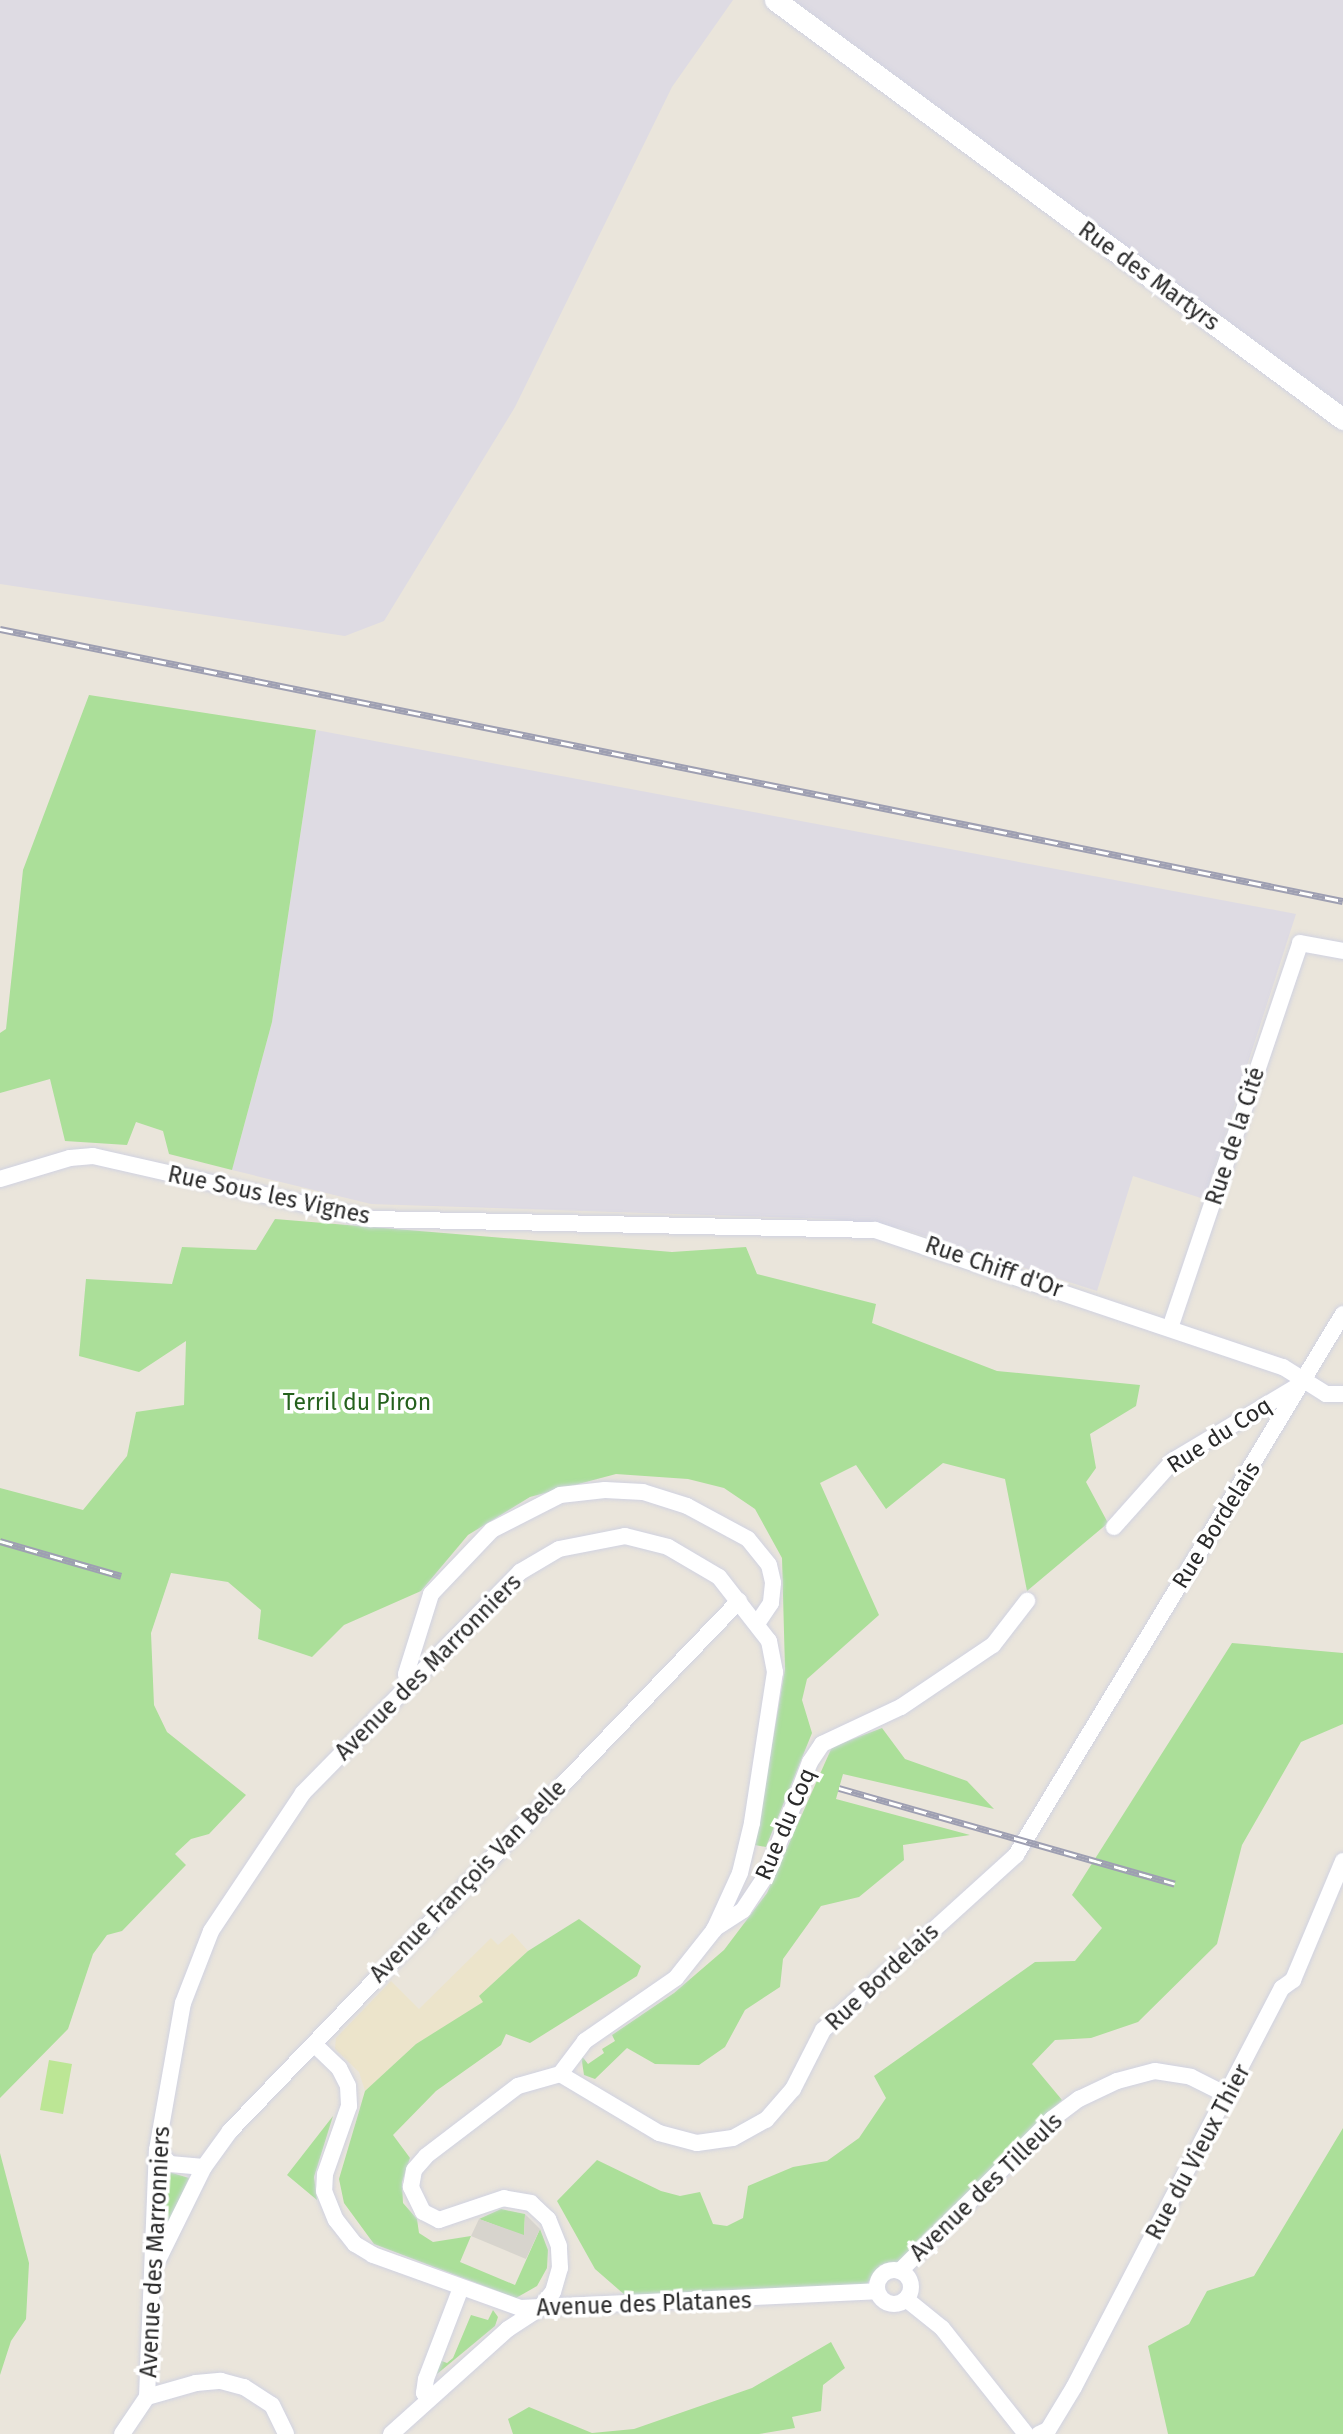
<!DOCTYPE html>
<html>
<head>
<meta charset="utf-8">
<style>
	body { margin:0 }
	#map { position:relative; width:1343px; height:2434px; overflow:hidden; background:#eae5db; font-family:"Fira Sans",sans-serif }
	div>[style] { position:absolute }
	.industrial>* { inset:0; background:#dedbe3 }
	.education>* { inset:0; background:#ece4cb }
	.green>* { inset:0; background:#abdf99 }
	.pitch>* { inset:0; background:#bce695 }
	.plaza>* { inset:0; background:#d7d4cd }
	.roads { filter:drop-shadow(0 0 2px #d0d2e1) drop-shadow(0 0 2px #d0d2e1) }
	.street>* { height:16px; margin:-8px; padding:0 8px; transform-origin:8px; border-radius:8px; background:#fff }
	.street>.ring { margin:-8px; padding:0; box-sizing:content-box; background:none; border:16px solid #fff; border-radius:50% }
	.secondary>* { height:21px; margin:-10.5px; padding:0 10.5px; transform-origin:10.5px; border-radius:10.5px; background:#fff }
	.rail>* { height:7px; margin-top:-3.5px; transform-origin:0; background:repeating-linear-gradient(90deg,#fff 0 13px,#9e9fb2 0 26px); box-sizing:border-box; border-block:2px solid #9e9fb2 }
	span { translate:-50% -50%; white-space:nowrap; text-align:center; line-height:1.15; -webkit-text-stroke:7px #fff; paint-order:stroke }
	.street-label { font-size:23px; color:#292929 }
	.park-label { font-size:23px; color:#25611d }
</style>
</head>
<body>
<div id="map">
	<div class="industrial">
		<i style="clip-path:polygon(0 0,733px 0,672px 87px,515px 407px,384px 621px,345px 636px,0 584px)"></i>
		<i style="clip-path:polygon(794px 0,1343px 0,1343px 405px,1121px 242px)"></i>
		<i style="clip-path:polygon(316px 730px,1296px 914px,1204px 1199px,1133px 1176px,1097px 1291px,900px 1228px,832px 1219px,371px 1204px,232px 1170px,272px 1022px)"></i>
	</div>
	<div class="education">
		<i style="clip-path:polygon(512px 1933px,528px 1951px,479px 1996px,484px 2002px,416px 2044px,365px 2091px,359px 2072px,335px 2049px,336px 2038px,391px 1981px,419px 2009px,491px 1938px,498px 1945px)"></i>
	</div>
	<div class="green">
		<i style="clip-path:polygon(89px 695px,316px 730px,272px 1022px,232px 1170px,169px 1154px,163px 1131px,136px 1122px,127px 1145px,65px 1141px,50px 1079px,0 1093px,0 1033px,6px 1029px,23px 870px)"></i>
		<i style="clip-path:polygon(275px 1219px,672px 1252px,746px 1247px,757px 1274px,876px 1304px,872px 1323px,997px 1371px,1140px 1385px,1136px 1406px,1090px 1434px,1096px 1468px,1086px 1482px,1108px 1523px,1027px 1591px,1005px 1479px,943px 1463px,886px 1509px,856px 1465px,820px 1483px,879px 1615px,807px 1679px,802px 1700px,812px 1733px,766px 1847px,755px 1845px,785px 1669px,782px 1558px,755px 1509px,724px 1488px,688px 1479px,616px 1474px,530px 1497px,468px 1535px,421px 1591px,344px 1625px,312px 1657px,258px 1639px,261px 1610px,228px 1582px,171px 1573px,151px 1633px,154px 1705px,167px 1732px,246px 1795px,209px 1834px,191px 1839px,175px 1854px,186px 1865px,122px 1931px,107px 1935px,93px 1954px,68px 2029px,0 2098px,0 1488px,83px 1510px,127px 1456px,136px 1412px,184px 1405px,186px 1341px,139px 1372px,79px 1356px,86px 1279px,172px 1284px,182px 1247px,256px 1250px)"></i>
		<i style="clip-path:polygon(1232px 1643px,1343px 1653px,1343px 1724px,1301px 1742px,1242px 1845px,1217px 1944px,1138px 2022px,1091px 2038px,1055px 2040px,1032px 2064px,1062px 2100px,901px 2263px,880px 2265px,867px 2284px,626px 2296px,595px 2269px,557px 2201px,597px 2160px,661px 2191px,680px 2196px,700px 2192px,713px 2224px,727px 2226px,743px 2218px,748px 2186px,793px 2167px,827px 2161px,859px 2138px,886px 2098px,874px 2076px,1035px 1962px,1075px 1961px,1102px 1928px,1072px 1895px)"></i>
		<i style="clip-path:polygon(882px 1728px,905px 1759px,967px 1781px,994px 1809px,843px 1774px,836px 1799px,970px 1835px,903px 1845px,904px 1860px,859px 1897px,821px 1906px,783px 1959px,780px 1987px,745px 2010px,725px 2047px,699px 2065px,655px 2064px,627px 2048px,595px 2079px,584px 2075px,581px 2055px,588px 2064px,604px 2053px,602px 2049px,615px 2041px,612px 2035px,674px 1993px,724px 1950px,767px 1893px,832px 1747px)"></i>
		<i style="clip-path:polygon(579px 1919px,641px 1966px,637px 1976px,530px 2043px,506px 2034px,501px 2045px,436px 2091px,393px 2135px,410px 2158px,402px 2182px,403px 2203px,417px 2219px,419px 2233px,433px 2242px,471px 2236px,460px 2262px,515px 2285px,540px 2229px,548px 2250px,547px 2268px,537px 2286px,516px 2298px,374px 2244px,344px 2203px,339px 2179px,365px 2091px,416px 2044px,483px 2002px,479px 1996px,528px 1951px)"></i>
		<i style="clip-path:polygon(333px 2116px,314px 2177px,317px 2200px,287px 2175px)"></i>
		<i style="clip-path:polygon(1343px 2128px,1343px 2434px,1168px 2434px,1148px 2346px,1189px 2324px,1207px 2291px,1254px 2276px)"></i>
		<i style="clip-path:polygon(0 2153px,29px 2263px,26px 2319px,11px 2341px,0 2375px)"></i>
		<i style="clip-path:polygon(162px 2170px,189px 2178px,165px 2232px,160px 2231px)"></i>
		<i style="clip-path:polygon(501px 2209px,525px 2214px,524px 2236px,479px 2219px)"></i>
		<i style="clip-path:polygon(493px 2310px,498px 2317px,495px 2326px,437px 2374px,439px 2360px,447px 2363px,453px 2358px,471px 2315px,488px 2320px)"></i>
		<i style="clip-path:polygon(831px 2342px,845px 2368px,823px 2385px,821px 2411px,792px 2417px,795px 2428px,759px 2434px,513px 2434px,508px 2419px,529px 2407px,592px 2433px,634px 2429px,752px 2388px)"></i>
	</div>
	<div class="pitch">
		<i style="clip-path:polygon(49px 2060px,72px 2064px,63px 2114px,40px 2110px)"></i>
	</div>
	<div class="plaza">
		<i style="clip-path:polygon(525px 2214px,540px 2229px,526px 2259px,471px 2236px,479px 2219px,524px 2235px)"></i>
	</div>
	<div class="roads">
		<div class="street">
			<i style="left:0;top:1179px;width:73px;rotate:-16.7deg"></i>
			<i style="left:70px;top:1158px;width:23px;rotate:-5deg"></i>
			<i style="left:93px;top:1156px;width:285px;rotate:12.8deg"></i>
			<i style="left:371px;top:1219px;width:504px;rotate:1.25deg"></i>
			<i style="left:875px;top:1230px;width:430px;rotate:18.6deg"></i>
			<i style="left:1283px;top:1367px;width:51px;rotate:32.1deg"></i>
			<i style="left:1326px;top:1394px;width:17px"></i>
			<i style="left:1170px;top:1328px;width:406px;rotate:-71.3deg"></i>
			<i style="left:1300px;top:943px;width:44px;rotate:10.5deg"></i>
			<i style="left:1114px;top:1527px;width:90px;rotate:-48.2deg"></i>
			<i style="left:1174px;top:1460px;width:148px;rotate:-30.9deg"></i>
			<i style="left:409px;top:1685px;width:11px;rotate:-105deg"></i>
			<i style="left:406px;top:1674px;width:84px;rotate:-72.6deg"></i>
			<i style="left:431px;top:1594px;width:88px;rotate:-46.4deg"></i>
			<i style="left:492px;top:1530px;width:76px;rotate:-27.2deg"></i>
			<i style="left:560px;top:1495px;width:45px;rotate:-6.3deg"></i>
			<i style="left:605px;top:1490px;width:38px;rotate:3deg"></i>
			<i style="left:643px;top:1492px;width:46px;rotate:17.7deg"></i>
			<i style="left:687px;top:1506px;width:69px;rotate:28.4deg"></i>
			<i style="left:748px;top:1539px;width:33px;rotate:51deg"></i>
			<i style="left:769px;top:1565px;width:18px;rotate:77deg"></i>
			<i style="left:773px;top:1583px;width:20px;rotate:96deg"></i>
			<i style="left:771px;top:1603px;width:23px;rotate:124deg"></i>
			<i style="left:714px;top:1929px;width:35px;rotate:-33deg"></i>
			<i style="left:743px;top:1910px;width:43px;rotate:-56.3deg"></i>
			<i style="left:767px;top:1874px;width:120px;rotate:-69deg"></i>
			<i style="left:810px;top:1762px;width:22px;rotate:-56deg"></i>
			<i style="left:822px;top:1744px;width:87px;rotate:-25.1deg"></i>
			<i style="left:901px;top:1707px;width:111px;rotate:-34deg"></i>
			<i style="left:993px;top:1645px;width:56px;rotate:-52.3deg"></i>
			<i style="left:314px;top:2044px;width:35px;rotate:44deg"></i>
			<i style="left:339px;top:2068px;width:20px;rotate:63deg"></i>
			<i style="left:348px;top:2086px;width:20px;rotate:87deg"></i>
			<i style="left:349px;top:2106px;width:72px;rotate:109.4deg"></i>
			<i style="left:325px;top:2174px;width:17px;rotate:93deg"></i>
			<i style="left:324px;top:2191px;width:31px;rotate:68deg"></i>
			<i style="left:336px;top:2220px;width:31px;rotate:52deg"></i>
			<i style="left:355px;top:2244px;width:21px;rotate:31deg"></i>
			<i style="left:373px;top:2255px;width:156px;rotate:19.8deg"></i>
			<i style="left:520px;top:2308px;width:357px;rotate:-2.7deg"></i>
			<i style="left:157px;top:2150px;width:19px;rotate:47deg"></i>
			<i style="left:170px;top:2164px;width:34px;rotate:5deg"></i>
			<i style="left:158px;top:2260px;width:104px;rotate:-63.7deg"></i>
			<i style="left:204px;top:2167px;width:44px;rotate:-54.2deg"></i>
			<i style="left:230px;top:2131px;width:735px;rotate:-46.16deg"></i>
			<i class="ring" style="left:877px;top:2270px;width:18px;height:18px"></i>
			<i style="left:900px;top:2271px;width:215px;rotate:-45deg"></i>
			<i style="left:1052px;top:2119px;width:34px;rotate:-37deg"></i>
			<i style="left:1079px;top:2099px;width:42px;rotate:-25.3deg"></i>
			<i style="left:1117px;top:2081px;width:39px;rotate:-15deg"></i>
			<i style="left:1155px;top:2071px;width:36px;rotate:9deg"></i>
			<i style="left:1191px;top:2077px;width:42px;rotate:26.6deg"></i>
			<i style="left:906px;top:2299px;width:46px;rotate:38.9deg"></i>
			<i style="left:942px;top:2328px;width:135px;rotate:51.6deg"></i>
			<i style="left:147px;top:2397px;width:247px;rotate:-87.7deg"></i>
			<i style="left:157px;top:2150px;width:149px;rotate:-80deg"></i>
			<i style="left:183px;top:2003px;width:77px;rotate:-68.7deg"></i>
			<i style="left:211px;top:1931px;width:166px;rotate:-56.3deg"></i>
			<i style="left:303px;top:1793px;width:310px;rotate:-45.5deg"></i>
			<i style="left:520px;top:1572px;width:45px;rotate:-30.5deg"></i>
			<i style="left:559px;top:1549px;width:67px;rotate:-11.1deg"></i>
			<i style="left:625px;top:1536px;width:44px;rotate:14.3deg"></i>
			<i style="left:668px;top:1547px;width:59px;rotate:30.5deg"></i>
			<i style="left:719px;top:1577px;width:81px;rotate:52deg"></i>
			<i style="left:769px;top:1641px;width:32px;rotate:79deg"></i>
			<i style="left:775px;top:1672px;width:153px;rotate:98.7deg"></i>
			<i style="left:752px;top:1823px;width:51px;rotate:103.5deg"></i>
			<i style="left:740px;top:1873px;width:63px;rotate:114.5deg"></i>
			<i style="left:714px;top:1930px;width:61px;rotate:128.4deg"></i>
			<i style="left:676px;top:1978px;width:111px;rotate:145.3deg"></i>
			<i style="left:585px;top:2041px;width:41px;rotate:127.1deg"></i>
			<i style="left:429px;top:2399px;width:8px;rotate:-130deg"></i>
			<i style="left:424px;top:2393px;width:14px;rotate:-82deg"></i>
			<i style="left:426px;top:2379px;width:97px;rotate:-69deg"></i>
			<i style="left:122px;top:2434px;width:45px;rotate:-56deg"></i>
			<i style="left:147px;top:2397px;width:51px;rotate:-15.9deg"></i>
			<i style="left:196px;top:2383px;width:25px;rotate:-5deg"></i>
			<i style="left:221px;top:2381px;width:24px;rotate:15deg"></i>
			<i style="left:244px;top:2387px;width:33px;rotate:33deg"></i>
			<i style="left:272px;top:2405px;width:32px;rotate:64deg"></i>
			<i style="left:391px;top:2434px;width:157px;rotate:-41.9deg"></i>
			<i style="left:508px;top:2329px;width:37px;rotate:-33deg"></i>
			<i style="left:539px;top:2309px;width:22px;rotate:-51deg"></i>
			<i style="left:553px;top:2292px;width:25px;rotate:-74deg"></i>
			<i style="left:560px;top:2268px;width:22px;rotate:-93deg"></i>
			<i style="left:559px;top:2246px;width:29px;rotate:-112deg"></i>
			<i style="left:548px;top:2219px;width:23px;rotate:-137deg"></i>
			<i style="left:531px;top:2203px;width:27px;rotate:-170deg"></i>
			<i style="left:504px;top:2198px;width:69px;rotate:161.3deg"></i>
			<i style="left:439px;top:2220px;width:18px;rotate:-153deg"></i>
			<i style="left:423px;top:2212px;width:28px;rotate:-116deg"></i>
			<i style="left:411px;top:2187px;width:17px;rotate:-80deg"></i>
			<i style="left:414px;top:2170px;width:18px;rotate:-49deg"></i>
			<i style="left:426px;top:2156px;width:116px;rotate:-37.3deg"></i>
			<i style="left:518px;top:2086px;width:44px;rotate:-15.9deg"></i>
			<i style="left:560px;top:2074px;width:115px;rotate:30.8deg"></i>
			<i style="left:659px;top:2133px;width:39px;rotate:15deg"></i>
			<i style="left:697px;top:2143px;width:36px;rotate:-8deg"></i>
			<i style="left:733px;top:2138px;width:38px;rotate:-29deg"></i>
			<i style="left:766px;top:2120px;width:41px;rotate:-48.9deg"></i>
			<i style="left:793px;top:2089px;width:66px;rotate:-63deg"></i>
			<i style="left:823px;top:2030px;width:261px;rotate:-42.2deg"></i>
			<i style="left:1016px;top:1855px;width:632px;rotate:-58.85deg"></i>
			<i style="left:1039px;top:2434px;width:10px;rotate:-24deg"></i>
			<i style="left:1048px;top:2430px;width:50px;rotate:-58.8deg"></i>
			<i style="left:1074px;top:2387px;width:450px;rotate:-62.5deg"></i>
			<i style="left:1282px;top:1988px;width:14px;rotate:-36deg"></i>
			<i style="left:1293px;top:1980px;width:129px;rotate:-67.2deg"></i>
		</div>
		<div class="secondary">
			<i style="left:775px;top:0;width:706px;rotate:36.42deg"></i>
		</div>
	</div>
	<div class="rail">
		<i style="left:0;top:629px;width:1370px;rotate:11.45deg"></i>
		<i style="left:0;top:1541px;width:126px;rotate:16.1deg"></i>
		<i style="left:839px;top:1788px;width:349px;rotate:15.9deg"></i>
	</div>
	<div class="street-label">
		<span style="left:1149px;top:276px;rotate:36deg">Rue des Martyrs</span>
		<span style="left:1235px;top:1136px;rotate:-72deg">Rue de la Cité</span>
		<span style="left:269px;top:1195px;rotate:12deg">Rue Sous les Vignes</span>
		<span style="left:994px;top:1267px;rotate:19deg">Rue Chiff d'Or</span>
		<span style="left:1219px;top:1435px;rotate:-33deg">Rue du Coq</span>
		<span style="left:1216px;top:1525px;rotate:-58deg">Rue Bordelais</span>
		<span style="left:428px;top:1667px;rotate:-45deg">Avenue des Marronniers</span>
		<span style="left:785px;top:1824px;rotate:-67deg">Rue du Coq</span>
		<span style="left:468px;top:1881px;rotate:-46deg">Avenue François Van Belle</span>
		<span style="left:882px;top:1977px;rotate:-43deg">Rue Bordelais</span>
		<span style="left:1198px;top:2152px;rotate:-62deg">Rue du Vieux Thier</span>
		<span style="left:986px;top:2187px;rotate:-44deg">Avenue des Tilleuls</span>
		<span style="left:155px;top:2252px;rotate:-87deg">Avenue des Marronniers</span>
		<span style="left:644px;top:2304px;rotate:-2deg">Avenue des Platanes</span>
	</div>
	<div class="park-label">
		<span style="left:357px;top:1402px">Terril du Piron</span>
	</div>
</div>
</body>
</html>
